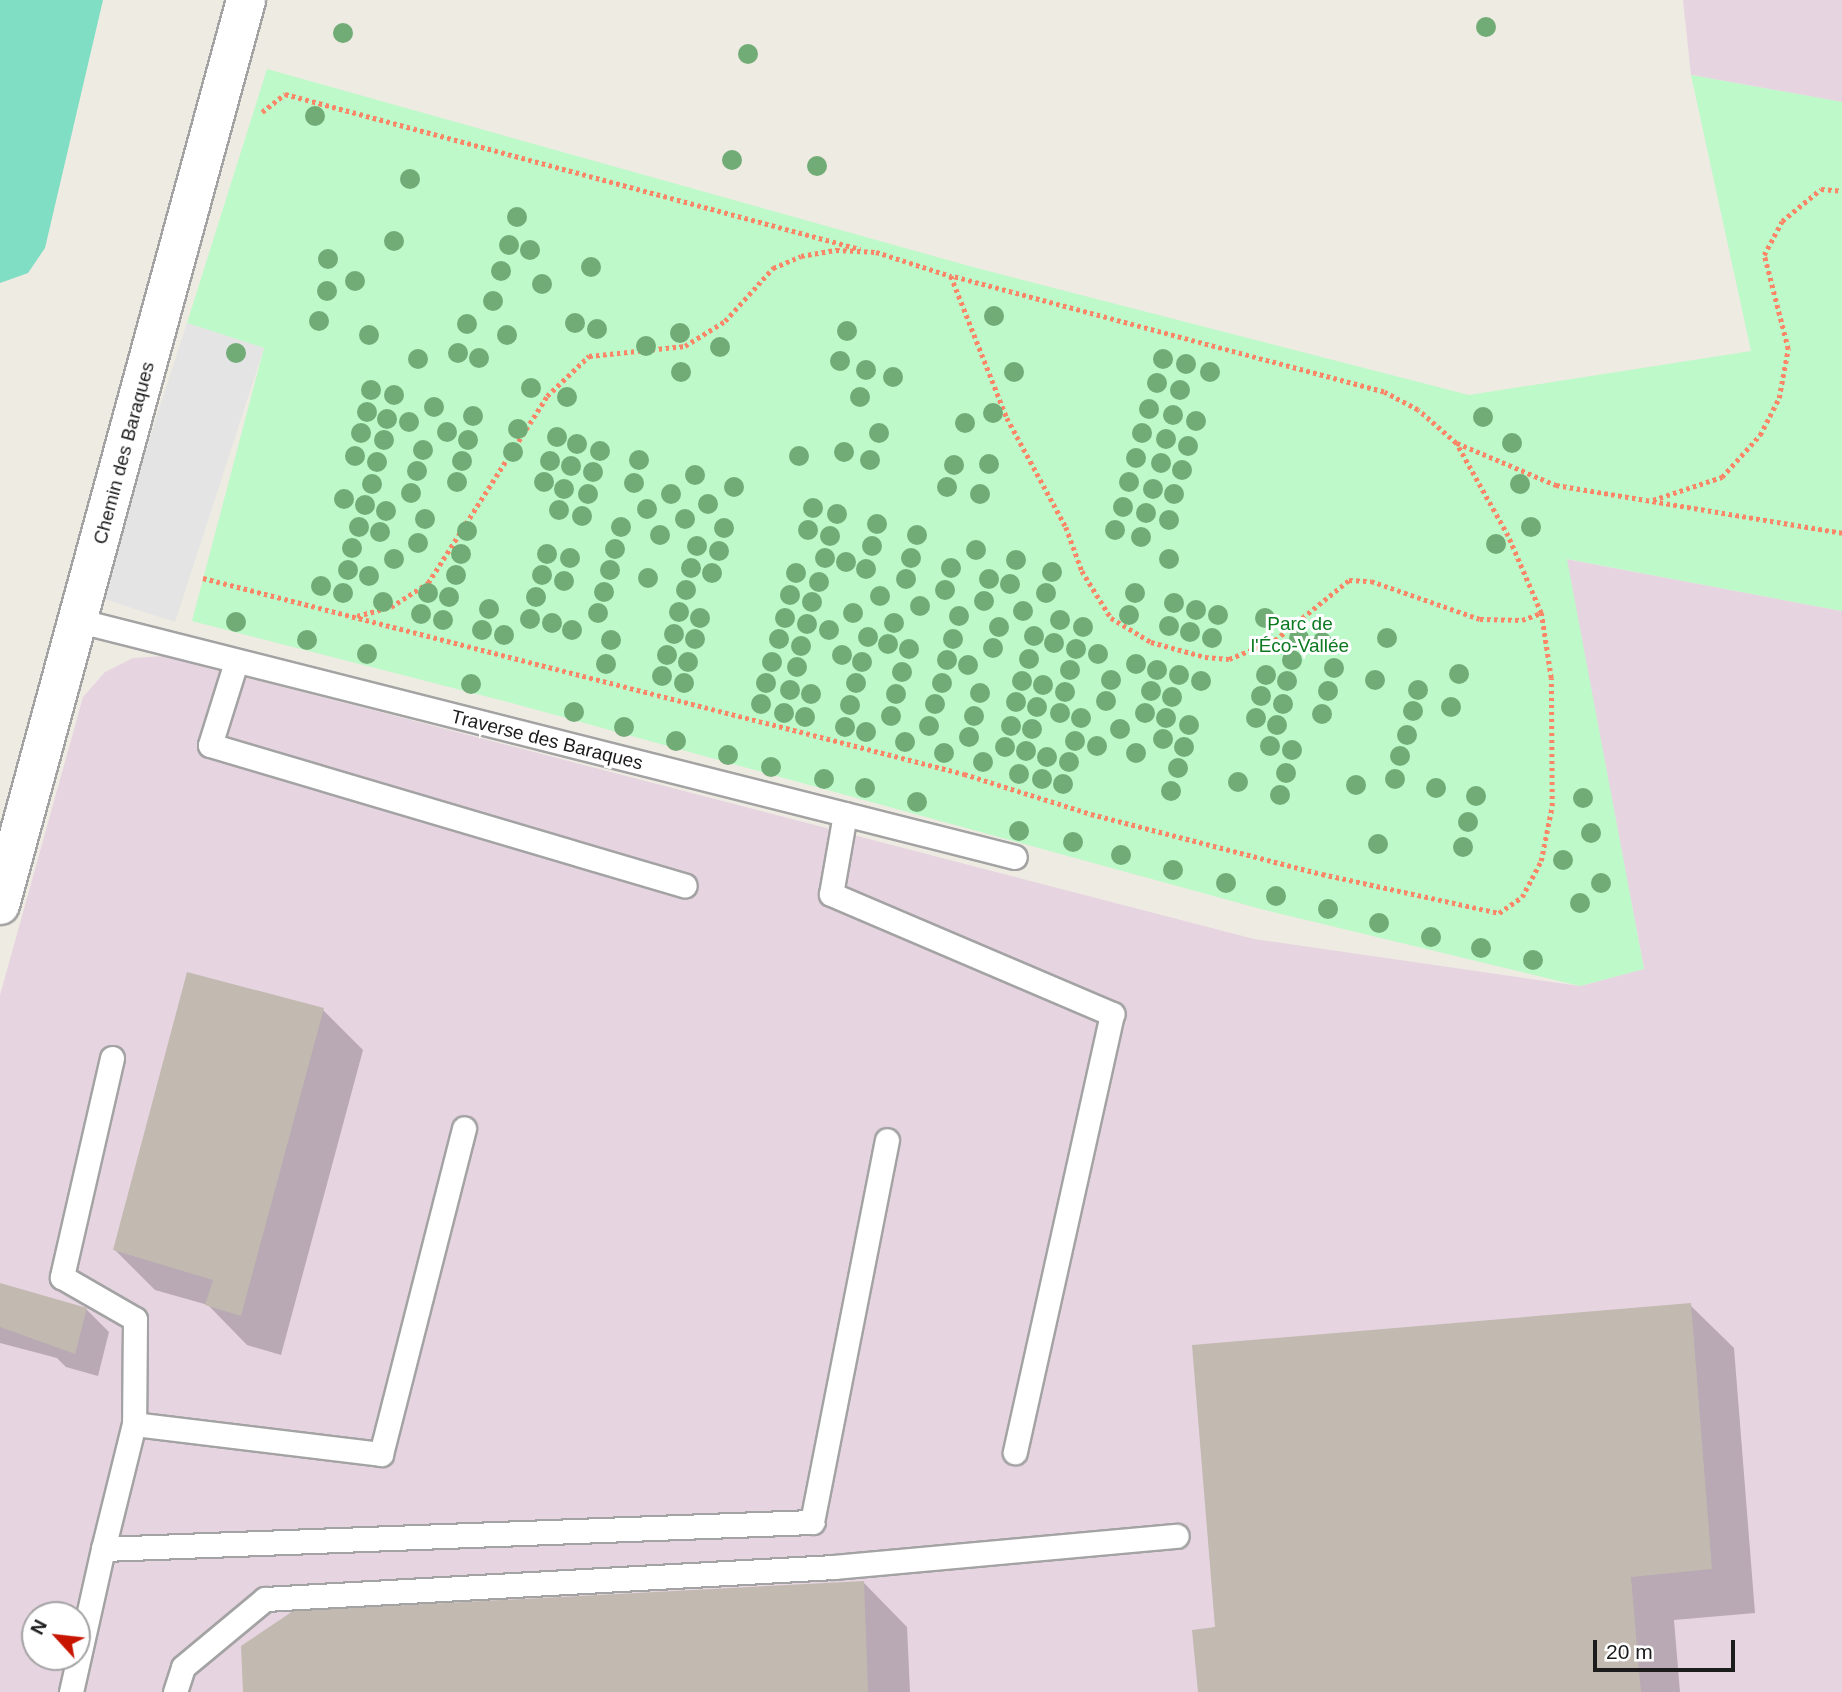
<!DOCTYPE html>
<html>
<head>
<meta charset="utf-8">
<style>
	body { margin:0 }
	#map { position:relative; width:1842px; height:1692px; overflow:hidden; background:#eeebe2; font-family:Arial,sans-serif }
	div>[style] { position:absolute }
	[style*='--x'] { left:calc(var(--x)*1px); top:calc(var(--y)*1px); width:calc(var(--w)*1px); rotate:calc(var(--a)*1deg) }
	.industrial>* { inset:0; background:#e7d4e1 }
	.park>* { inset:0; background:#bdf9c9 }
	.pitch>* { inset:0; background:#7fdec3 }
	.parking>* { inset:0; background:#e4e4e4; transform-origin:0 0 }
	.shadow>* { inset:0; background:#0003 }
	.building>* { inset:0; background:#c2bab1 }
	.path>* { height:4.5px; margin-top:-2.25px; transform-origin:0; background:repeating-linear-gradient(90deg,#fa8667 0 3.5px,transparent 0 7px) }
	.roads { filter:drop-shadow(2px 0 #a3a3a3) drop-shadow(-2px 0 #a3a3a3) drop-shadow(0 2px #a3a3a3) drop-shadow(0 -2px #a3a3a3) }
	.service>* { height:23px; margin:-11.5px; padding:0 11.5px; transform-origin:11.5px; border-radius:11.5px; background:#fff }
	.minor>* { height:38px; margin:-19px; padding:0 19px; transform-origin:19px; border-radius:19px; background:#fff }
	.trees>* { width:20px; height:20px; margin:-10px; border-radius:50%; background:#71ac77 }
	span { translate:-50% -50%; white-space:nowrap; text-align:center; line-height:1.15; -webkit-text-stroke:6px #fff; paint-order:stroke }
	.street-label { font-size:19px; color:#1c1c1c }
	.park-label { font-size:19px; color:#0b7920 }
	.north { position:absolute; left:21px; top:1601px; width:70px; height:70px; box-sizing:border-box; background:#fff; border:2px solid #a4a4a4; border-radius:50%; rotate:297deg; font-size:19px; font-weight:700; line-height:28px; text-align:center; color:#1c1c1c }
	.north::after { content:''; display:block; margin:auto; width:24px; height:32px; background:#c81500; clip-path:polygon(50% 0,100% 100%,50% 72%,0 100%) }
	.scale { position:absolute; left:1593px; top:1640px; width:142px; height:32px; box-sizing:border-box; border:4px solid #1c1c1c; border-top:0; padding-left:9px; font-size:21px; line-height:24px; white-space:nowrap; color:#1c1c1c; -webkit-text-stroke:5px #fff; paint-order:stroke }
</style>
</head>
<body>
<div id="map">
	<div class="industrial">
		<i style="clip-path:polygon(1683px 0,1842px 0,1842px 102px,1691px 75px)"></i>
		<i style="clip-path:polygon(evenodd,1566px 559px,1842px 611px,1842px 1692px,0 1692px,0 995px,83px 697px,105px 672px,133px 658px,164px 656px,1254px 939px,1580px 986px,1644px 969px,1566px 559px,35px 1615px,77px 1615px,77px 1657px,35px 1657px,35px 1615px)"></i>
	</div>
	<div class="park">
		<i style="clip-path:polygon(267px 69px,969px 266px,1469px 395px,1751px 351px,1691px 75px,1842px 102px,1842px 611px,1567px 559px,1644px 969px,1580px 986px,1261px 909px,504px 701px,192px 621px,264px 348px,187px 323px)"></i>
	</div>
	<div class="pitch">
		<i style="clip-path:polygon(0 0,103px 0,45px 248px,28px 273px,0 283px)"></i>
	</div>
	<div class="parking">
		<i style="left:187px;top:323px;width:81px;height:288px;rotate:18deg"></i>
	</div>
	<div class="shadow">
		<i style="clip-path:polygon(323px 1010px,363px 1050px,281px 1355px,247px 1345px,208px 1305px,155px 1290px,114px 1249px)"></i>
		<i style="clip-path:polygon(0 1286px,86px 1309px,109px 1332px,98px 1376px,66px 1367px,57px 1358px,0 1343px)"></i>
		<i style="clip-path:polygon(1690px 1305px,1734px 1348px,1755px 1613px,1674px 1620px,1680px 1692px,1199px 1692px,1217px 1629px)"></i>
		<i style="clip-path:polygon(864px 1583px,907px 1627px,910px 1692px,244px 1692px)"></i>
	</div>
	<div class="building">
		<i style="clip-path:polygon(187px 972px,324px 1008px,241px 1316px,205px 1305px,213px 1280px,113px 1250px)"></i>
		<i style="clip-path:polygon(0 1283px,87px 1308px,75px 1354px,0 1327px)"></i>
		<i style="clip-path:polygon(1691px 1303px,1712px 1569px,1631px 1577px,1641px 1692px,1198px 1692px,1192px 1630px,1215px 1627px,1192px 1345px)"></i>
		<i style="clip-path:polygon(864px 1581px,868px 1692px,243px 1692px,241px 1646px,293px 1611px)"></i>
	</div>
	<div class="path">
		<i style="--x:262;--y:112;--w:29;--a:-38"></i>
		<i style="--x:285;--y:94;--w:596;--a:15.09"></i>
		<i style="--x:1457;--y:443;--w:108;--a:23"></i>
		<i style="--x:1556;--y:485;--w:290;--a:9.5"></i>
		<i style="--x:1653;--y:500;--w:73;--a:-18.4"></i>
		<i style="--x:1722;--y:477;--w:57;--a:-47.9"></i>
		<i style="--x:1760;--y:435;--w:42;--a:-62.8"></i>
		<i style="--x:1779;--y:398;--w:50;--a:-79.6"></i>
		<i style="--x:1788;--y:349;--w:97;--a:-104.3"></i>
		<i style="--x:1764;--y:255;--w:38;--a:-62"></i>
		<i style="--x:1782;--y:221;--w:50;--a:-39.4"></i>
		<i style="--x:1821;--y:189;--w:21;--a:5"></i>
		<i style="--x:203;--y:578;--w:786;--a:14.44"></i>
		<i style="--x:964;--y:774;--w:133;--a:17.5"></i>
		<i style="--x:1091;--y:814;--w:239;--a:14.6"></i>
		<i style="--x:1322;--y:874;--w:181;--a:12.4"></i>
		<i style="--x:1499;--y:913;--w:28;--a:-35"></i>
		<i style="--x:1522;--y:897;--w:41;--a:-62.2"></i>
		<i style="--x:1541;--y:861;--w:56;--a:-78.7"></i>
		<i style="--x:1552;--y:806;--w:128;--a:-90.4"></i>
		<i style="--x:1551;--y:678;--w:66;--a:-98.7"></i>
		<i style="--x:1541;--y:613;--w:84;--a:-113.2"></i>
		<i style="--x:1508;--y:536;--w:107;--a:-119.2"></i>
		<i style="--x:1456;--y:443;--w:50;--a:-139"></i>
		<i style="--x:1418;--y:410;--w:38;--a:-152"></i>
		<i style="--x:1384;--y:392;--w:448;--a:-165"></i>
		<i style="--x:357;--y:616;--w:35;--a:-15"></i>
		<i style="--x:391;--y:607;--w:44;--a:-33"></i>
		<i style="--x:428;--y:583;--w:222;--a:-57.5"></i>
		<i style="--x:547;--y:396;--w:58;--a:-43.6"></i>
		<i style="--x:589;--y:356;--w:97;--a:-5.9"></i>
		<i style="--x:685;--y:346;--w:47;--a:-32"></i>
		<i style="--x:725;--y:321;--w:72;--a:-47.8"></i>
		<i style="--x:773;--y:268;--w:30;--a:-23"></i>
		<i style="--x:801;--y:256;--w:36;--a:-10"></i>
		<i style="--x:836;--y:250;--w:40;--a:2.9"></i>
		<i style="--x:876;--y:252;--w:79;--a:17.7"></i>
		<i style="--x:951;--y:276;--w:153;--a:68.5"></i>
		<i style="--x:1007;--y:418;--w:124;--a:61.6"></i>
		<i style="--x:1066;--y:527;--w:47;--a:70"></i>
		<i style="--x:1082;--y:571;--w:55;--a:58.3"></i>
		<i style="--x:1111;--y:618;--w:47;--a:31"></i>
		<i style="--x:1151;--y:642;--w:56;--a:15.5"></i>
		<i style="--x:1205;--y:657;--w:24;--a:5"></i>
		<i style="--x:1229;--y:659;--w:50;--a:-22.4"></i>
		<i style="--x:1275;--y:640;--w:95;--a:-39"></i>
		<i style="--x:1349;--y:580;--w:22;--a:3"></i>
		<i style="--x:1371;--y:581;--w:115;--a:19.2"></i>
		<i style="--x:1480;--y:619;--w:42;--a:1.4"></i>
		<i style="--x:1522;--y:620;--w:20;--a:-20"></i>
	</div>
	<div class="roads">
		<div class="service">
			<i style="--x:80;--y:621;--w:964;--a:14.17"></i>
			<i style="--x:236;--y:662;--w:87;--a:107.4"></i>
			<i style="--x:210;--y:745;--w:495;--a:16.5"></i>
			<i style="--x:845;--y:814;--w:81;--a:99.9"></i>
			<i style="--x:831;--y:894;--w:306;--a:23.1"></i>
			<i style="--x:1112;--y:1014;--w:449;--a:102.5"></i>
			<i style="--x:112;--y:1058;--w:225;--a:102.9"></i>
			<i style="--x:62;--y:1277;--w:84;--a:29.9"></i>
			<i style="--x:135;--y:1319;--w:105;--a:90.5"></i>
			<i style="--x:103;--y:1549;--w:129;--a:-76.1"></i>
			<i style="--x:134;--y:1424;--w:249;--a:6.9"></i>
			<i style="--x:381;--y:1454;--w:336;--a:-75.7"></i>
			<i style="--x:71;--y:1692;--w:147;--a:-77.4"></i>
			<i style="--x:103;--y:1549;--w:710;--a:-2.18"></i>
			<i style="--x:812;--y:1522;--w:389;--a:-78.9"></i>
			<i style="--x:175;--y:1692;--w:26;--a:-72"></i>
			<i style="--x:183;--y:1667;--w:107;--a:-39.7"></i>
			<i style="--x:265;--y:1599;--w:570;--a:-3.22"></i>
			<i style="--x:834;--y:1567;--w:344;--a:-5.2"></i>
		</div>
		<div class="minor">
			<i style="--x:0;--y:905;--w:938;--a:-74.79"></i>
		</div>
	</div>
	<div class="trees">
		<i style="left:1486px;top:27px"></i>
		<i style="left:343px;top:33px"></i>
		<i style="left:748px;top:54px"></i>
		<i style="left:315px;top:116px"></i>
		<i style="left:732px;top:160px"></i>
		<i style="left:817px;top:166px"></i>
		<i style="left:410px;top:179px"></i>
		<i style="left:517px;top:217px"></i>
		<i style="left:394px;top:241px"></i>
		<i style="left:509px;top:245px"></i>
		<i style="left:530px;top:250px"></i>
		<i style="left:328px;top:259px"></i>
		<i style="left:591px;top:267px"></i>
		<i style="left:501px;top:271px"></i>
		<i style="left:355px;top:281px"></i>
		<i style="left:542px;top:284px"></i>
		<i style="left:327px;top:291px"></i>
		<i style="left:493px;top:301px"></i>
		<i style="left:994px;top:316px"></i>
		<i style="left:319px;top:321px"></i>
		<i style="left:575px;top:323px"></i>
		<i style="left:467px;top:324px"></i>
		<i style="left:597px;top:329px"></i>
		<i style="left:847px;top:331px"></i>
		<i style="left:680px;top:333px"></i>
		<i style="left:369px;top:335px"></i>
		<i style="left:507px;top:335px"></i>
		<i style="left:646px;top:346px"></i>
		<i style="left:720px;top:347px"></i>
		<i style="left:236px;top:353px"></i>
		<i style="left:458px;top:353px"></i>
		<i style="left:479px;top:358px"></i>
		<i style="left:418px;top:359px"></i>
		<i style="left:1163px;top:359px"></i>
		<i style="left:840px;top:361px"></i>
		<i style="left:1186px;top:364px"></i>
		<i style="left:866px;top:370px"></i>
		<i style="left:681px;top:372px"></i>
		<i style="left:1014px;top:372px"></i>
		<i style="left:1210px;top:372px"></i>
		<i style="left:893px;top:377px"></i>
		<i style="left:1157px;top:383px"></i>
		<i style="left:531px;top:388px"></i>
		<i style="left:371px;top:390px"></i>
		<i style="left:1180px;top:390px"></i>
		<i style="left:394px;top:395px"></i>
		<i style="left:567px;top:397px"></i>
		<i style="left:860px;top:397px"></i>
		<i style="left:434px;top:407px"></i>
		<i style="left:1149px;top:409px"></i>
		<i style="left:367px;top:412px"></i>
		<i style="left:993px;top:413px"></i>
		<i style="left:1173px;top:415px"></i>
		<i style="left:473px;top:416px"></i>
		<i style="left:1483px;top:417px"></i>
		<i style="left:387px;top:419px"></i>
		<i style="left:1196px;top:421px"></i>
		<i style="left:409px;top:422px"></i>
		<i style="left:965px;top:423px"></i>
		<i style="left:518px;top:429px"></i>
		<i style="left:447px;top:432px"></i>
		<i style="left:361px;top:433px"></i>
		<i style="left:879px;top:433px"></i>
		<i style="left:1142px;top:433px"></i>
		<i style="left:557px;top:437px"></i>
		<i style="left:1166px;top:439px"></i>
		<i style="left:384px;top:440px"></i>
		<i style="left:468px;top:440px"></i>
		<i style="left:1512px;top:443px"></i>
		<i style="left:577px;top:444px"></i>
		<i style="left:1188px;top:446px"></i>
		<i style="left:423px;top:450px"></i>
		<i style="left:600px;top:451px"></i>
		<i style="left:513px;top:452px"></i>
		<i style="left:844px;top:452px"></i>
		<i style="left:355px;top:456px"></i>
		<i style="left:799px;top:456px"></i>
		<i style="left:1136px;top:458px"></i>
		<i style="left:639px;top:460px"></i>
		<i style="left:870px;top:460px"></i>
		<i style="left:462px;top:461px"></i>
		<i style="left:550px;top:461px"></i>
		<i style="left:377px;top:462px"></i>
		<i style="left:1161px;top:463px"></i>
		<i style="left:989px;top:464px"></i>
		<i style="left:954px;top:465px"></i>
		<i style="left:571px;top:466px"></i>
		<i style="left:1182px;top:470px"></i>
		<i style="left:417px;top:471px"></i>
		<i style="left:593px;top:472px"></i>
		<i style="left:695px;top:475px"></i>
		<i style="left:457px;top:482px"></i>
		<i style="left:544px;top:482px"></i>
		<i style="left:1129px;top:482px"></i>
		<i style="left:634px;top:483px"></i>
		<i style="left:372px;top:484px"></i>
		<i style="left:1520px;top:484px"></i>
		<i style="left:734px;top:487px"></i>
		<i style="left:947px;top:487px"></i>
		<i style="left:564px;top:489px"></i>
		<i style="left:1153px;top:489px"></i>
		<i style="left:411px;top:493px"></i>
		<i style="left:588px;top:494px"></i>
		<i style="left:671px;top:494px"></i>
		<i style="left:980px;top:494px"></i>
		<i style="left:1174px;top:494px"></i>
		<i style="left:344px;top:499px"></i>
		<i style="left:708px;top:504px"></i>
		<i style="left:365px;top:505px"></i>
		<i style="left:1123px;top:507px"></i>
		<i style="left:813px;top:508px"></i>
		<i style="left:647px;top:509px"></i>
		<i style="left:559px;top:510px"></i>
		<i style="left:386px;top:511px"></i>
		<i style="left:1146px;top:513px"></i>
		<i style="left:837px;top:514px"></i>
		<i style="left:582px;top:516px"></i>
		<i style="left:425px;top:519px"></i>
		<i style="left:685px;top:519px"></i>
		<i style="left:1169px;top:520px"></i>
		<i style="left:877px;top:524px"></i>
		<i style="left:359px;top:527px"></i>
		<i style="left:621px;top:527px"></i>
		<i style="left:1531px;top:527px"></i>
		<i style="left:724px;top:528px"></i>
		<i style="left:808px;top:530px"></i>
		<i style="left:1115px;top:530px"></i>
		<i style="left:467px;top:531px"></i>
		<i style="left:380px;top:532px"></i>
		<i style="left:660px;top:535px"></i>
		<i style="left:917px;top:535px"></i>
		<i style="left:830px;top:536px"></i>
		<i style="left:1141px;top:537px"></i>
		<i style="left:418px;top:543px"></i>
		<i style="left:1496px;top:544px"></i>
		<i style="left:697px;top:546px"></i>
		<i style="left:872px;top:546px"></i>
		<i style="left:352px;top:548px"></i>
		<i style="left:615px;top:549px"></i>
		<i style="left:976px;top:550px"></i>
		<i style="left:719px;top:551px"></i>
		<i style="left:461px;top:554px"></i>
		<i style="left:547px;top:554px"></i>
		<i style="left:570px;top:558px"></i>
		<i style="left:825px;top:558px"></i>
		<i style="left:911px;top:558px"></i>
		<i style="left:394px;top:559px"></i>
		<i style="left:1169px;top:559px"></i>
		<i style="left:1016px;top:560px"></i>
		<i style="left:846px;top:562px"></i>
		<i style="left:691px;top:568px"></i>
		<i style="left:951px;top:568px"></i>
		<i style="left:866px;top:569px"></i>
		<i style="left:348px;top:570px"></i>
		<i style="left:610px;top:570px"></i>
		<i style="left:1052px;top:572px"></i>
		<i style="left:712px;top:573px"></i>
		<i style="left:796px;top:573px"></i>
		<i style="left:456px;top:575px"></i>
		<i style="left:542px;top:575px"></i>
		<i style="left:369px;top:576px"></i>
		<i style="left:648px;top:578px"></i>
		<i style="left:906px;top:579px"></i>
		<i style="left:989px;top:579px"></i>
		<i style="left:564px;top:581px"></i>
		<i style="left:819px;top:582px"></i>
		<i style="left:1010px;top:584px"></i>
		<i style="left:321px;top:586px"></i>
		<i style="left:686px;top:590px"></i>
		<i style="left:945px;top:590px"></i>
		<i style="left:604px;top:592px"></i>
		<i style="left:343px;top:593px"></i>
		<i style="left:428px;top:593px"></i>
		<i style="left:1046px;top:593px"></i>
		<i style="left:1135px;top:593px"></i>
		<i style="left:790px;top:595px"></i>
		<i style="left:880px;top:596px"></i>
		<i style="left:449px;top:597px"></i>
		<i style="left:536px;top:597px"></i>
		<i style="left:984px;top:601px"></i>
		<i style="left:383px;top:602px"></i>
		<i style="left:812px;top:602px"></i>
		<i style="left:1174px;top:603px"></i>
		<i style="left:920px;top:606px"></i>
		<i style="left:489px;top:609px"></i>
		<i style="left:1196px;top:610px"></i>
		<i style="left:1023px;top:611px"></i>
		<i style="left:679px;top:612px"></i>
		<i style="left:598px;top:613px"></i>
		<i style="left:853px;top:613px"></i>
		<i style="left:421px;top:614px"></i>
		<i style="left:1129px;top:615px"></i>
		<i style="left:1218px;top:615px"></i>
		<i style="left:959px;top:616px"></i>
		<i style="left:700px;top:618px"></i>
		<i style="left:785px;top:618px"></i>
		<i style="left:1265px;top:618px"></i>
		<i style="left:530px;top:619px"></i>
		<i style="left:443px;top:620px"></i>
		<i style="left:1060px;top:620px"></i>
		<i style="left:236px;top:622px"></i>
		<i style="left:552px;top:623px"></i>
		<i style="left:894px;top:623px"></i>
		<i style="left:807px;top:624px"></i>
		<i style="left:1169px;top:626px"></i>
		<i style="left:999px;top:627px"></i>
		<i style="left:1083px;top:627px"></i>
		<i style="left:482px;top:630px"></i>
		<i style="left:572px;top:630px"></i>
		<i style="left:829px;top:630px"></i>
		<i style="left:1190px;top:632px"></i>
		<i style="left:674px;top:634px"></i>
		<i style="left:504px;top:635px"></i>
		<i style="left:1034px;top:636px"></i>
		<i style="left:868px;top:637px"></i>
		<i style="left:1212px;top:638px"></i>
		<i style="left:1299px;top:638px"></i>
		<i style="left:1387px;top:638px"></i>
		<i style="left:695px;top:639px"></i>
		<i style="left:779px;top:639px"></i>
		<i style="left:953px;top:639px"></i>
		<i style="left:307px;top:640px"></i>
		<i style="left:611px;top:640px"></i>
		<i style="left:1322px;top:642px"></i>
		<i style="left:1054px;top:643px"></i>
		<i style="left:888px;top:644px"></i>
		<i style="left:801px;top:646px"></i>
		<i style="left:993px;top:648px"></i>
		<i style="left:909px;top:649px"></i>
		<i style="left:1076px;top:649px"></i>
		<i style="left:367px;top:654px"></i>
		<i style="left:1098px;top:654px"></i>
		<i style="left:667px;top:655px"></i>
		<i style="left:842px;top:655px"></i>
		<i style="left:1029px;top:659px"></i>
		<i style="left:947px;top:660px"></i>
		<i style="left:1292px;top:660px"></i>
		<i style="left:688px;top:662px"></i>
		<i style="left:772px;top:662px"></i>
		<i style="left:862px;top:662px"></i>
		<i style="left:606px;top:664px"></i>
		<i style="left:1136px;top:664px"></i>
		<i style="left:968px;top:665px"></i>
		<i style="left:797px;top:667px"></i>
		<i style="left:1334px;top:668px"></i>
		<i style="left:1070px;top:670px"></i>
		<i style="left:1157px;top:670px"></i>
		<i style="left:902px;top:672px"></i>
		<i style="left:1459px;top:674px"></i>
		<i style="left:1179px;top:675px"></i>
		<i style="left:1266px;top:675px"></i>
		<i style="left:662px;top:676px"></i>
		<i style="left:1111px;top:680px"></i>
		<i style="left:1375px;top:680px"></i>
		<i style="left:1022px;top:681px"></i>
		<i style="left:1201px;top:681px"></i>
		<i style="left:1287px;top:681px"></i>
		<i style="left:684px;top:683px"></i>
		<i style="left:766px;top:683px"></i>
		<i style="left:856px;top:683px"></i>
		<i style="left:942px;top:683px"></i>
		<i style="left:471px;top:684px"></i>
		<i style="left:1043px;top:685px"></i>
		<i style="left:790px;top:690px"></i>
		<i style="left:1418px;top:690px"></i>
		<i style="left:1151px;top:691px"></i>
		<i style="left:1328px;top:691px"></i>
		<i style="left:1065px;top:692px"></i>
		<i style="left:980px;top:693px"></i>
		<i style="left:811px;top:694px"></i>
		<i style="left:896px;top:694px"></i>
		<i style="left:1261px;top:696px"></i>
		<i style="left:1172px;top:697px"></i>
		<i style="left:1106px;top:701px"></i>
		<i style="left:1016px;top:702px"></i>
		<i style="left:761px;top:704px"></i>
		<i style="left:935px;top:704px"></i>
		<i style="left:1283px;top:704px"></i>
		<i style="left:850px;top:705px"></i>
		<i style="left:1037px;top:707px"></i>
		<i style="left:1451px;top:707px"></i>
		<i style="left:1413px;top:711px"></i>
		<i style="left:574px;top:712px"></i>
		<i style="left:784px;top:713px"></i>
		<i style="left:1060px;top:713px"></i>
		<i style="left:1145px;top:713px"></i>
		<i style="left:1322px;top:714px"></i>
		<i style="left:891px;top:716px"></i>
		<i style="left:974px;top:716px"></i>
		<i style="left:805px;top:717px"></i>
		<i style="left:1081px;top:718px"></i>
		<i style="left:1166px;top:718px"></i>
		<i style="left:1256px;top:718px"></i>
		<i style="left:1189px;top:725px"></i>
		<i style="left:1277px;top:725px"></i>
		<i style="left:929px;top:726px"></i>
		<i style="left:1011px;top:726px"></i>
		<i style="left:624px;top:727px"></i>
		<i style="left:845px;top:727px"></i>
		<i style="left:1032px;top:729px"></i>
		<i style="left:1120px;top:729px"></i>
		<i style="left:866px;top:732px"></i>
		<i style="left:1407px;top:735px"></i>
		<i style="left:969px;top:737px"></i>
		<i style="left:1163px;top:739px"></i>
		<i style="left:676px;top:741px"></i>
		<i style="left:1075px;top:741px"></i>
		<i style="left:905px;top:742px"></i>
		<i style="left:1097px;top:746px"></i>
		<i style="left:1270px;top:746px"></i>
		<i style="left:1005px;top:747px"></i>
		<i style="left:1184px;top:747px"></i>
		<i style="left:1292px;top:750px"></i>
		<i style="left:1026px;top:751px"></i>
		<i style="left:944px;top:753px"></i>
		<i style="left:1136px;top:753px"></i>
		<i style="left:728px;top:755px"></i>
		<i style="left:1400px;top:756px"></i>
		<i style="left:1047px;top:757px"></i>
		<i style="left:983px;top:762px"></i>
		<i style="left:1069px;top:762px"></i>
		<i style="left:771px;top:767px"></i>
		<i style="left:1178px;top:768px"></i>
		<i style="left:1286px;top:773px"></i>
		<i style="left:1019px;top:774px"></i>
		<i style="left:824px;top:779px"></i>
		<i style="left:1042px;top:779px"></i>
		<i style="left:1395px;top:779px"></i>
		<i style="left:1238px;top:782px"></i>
		<i style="left:1063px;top:784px"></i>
		<i style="left:1356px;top:785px"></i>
		<i style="left:865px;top:788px"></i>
		<i style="left:1436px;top:788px"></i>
		<i style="left:1171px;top:791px"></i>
		<i style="left:1280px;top:795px"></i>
		<i style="left:1476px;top:796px"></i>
		<i style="left:1583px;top:798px"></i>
		<i style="left:917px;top:802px"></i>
		<i style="left:1468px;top:822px"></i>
		<i style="left:1019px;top:831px"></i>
		<i style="left:1591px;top:833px"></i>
		<i style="left:1073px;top:842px"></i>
		<i style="left:1378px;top:844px"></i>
		<i style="left:1463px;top:847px"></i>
		<i style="left:1121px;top:855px"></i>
		<i style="left:1563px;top:860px"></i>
		<i style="left:1173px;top:870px"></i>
		<i style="left:1226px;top:883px"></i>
		<i style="left:1601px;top:883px"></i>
		<i style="left:1276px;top:896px"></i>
		<i style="left:1580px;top:903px"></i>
		<i style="left:1328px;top:909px"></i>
		<i style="left:1379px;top:923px"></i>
		<i style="left:1431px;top:937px"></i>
		<i style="left:1481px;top:948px"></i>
		<i style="left:1533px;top:960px"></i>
	</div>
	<div class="street-label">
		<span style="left:124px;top:453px;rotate:-75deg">Chemin des Baraques</span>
		<span style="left:547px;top:740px;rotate:14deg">Traverse des Baraques</span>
	</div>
	<div class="park-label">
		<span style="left:1300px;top:635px">Parc de<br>l'Éco-Vallée</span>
	</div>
	<div class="north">N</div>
	<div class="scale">20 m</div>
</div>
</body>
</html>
